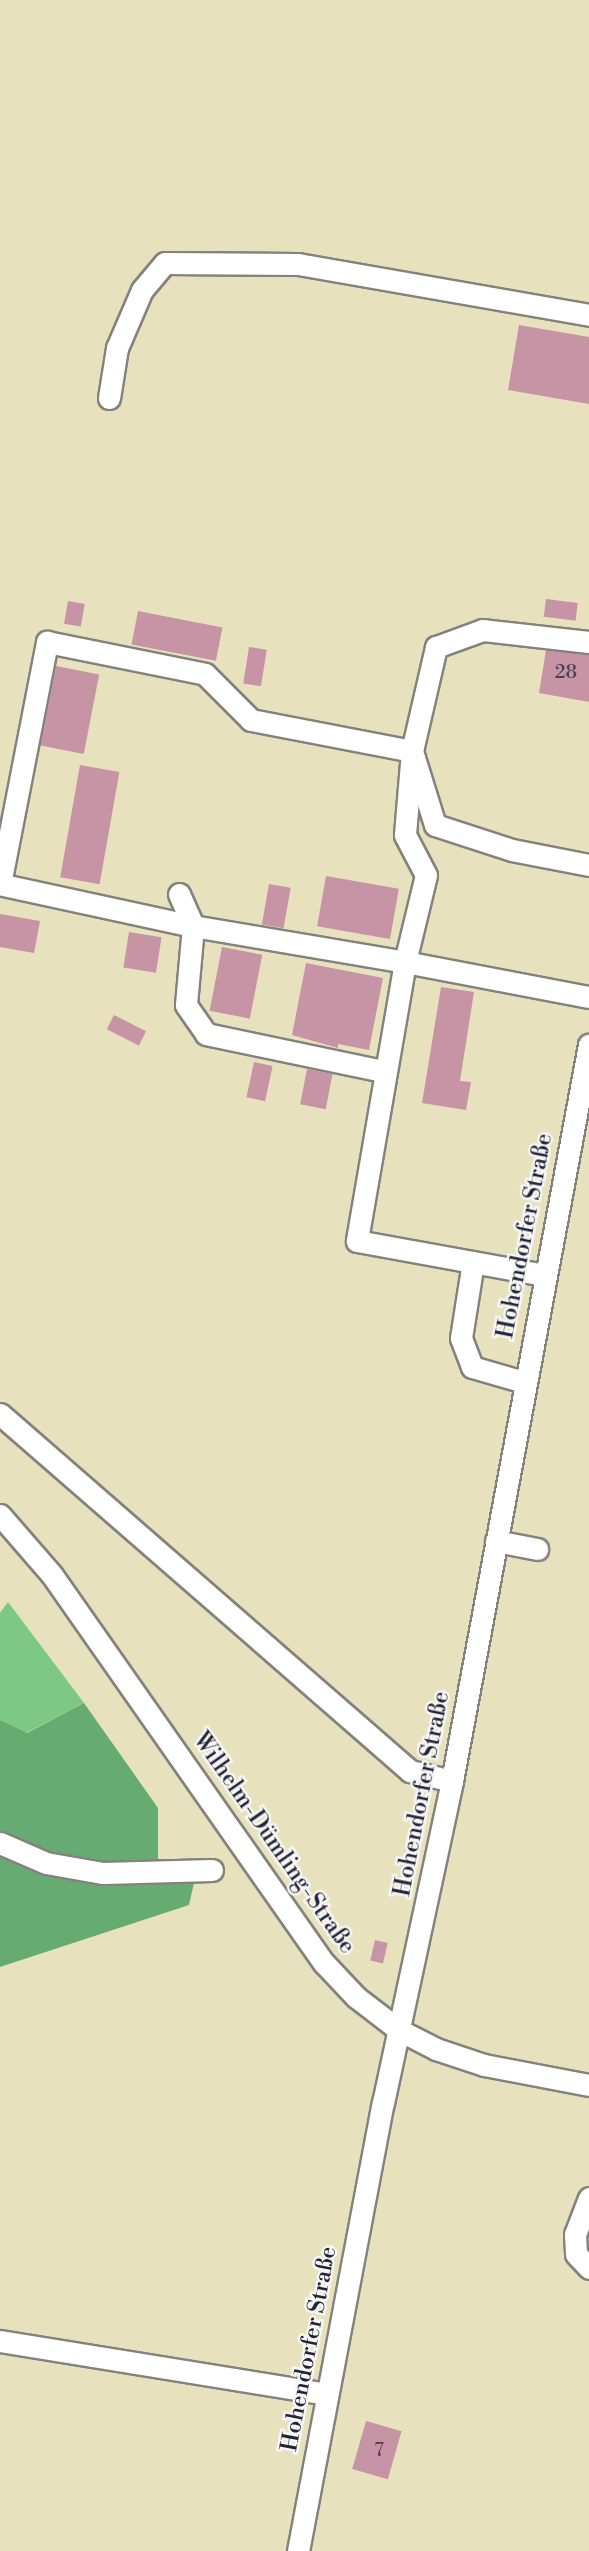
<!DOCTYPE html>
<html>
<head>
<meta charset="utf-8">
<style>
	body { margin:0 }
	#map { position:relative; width:589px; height:2551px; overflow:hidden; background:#e7e1be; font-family:"Libre Bodoni",serif }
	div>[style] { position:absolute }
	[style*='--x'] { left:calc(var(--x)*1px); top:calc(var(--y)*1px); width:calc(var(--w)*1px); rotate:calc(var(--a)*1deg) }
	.green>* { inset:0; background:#7ec885 }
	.forest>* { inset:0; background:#66ac72 }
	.building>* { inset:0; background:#c794a5; transform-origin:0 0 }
	.roads { filter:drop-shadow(2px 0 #84827c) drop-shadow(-2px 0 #84827c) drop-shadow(0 2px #84827c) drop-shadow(0 -2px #84827c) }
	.minor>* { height:21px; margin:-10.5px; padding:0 10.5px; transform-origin:10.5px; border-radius:10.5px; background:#fff }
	span { translate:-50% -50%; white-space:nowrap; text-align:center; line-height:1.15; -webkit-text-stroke:5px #f6f6f2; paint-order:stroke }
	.number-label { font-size:19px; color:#4b3e56 }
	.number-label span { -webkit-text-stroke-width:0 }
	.street-label { font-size:23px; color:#22223b }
</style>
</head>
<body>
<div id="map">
	<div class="green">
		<i style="clip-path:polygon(8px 1602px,84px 1703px,26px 1733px,0 1721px,0 1613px)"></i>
	</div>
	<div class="forest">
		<i style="clip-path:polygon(84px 1703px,158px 1808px,158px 1869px,101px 1870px,0 1839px,0 1720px,27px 1733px)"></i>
		<i style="clip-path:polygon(0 1851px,40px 1870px,194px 1883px,189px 1905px,0 1967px)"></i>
	</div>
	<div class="building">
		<i style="clip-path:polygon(519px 325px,589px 337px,589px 404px,508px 390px)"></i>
		<i style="left:546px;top:599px;width:32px;height:18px;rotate:7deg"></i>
		<i style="left:68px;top:601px;width:17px;height:23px;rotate:10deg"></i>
		<i style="left:138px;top:611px;width:86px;height:34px;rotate:11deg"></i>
		<i style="left:249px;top:647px;width:18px;height:37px;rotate:9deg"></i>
		<i style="clip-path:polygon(546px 650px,589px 655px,589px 702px,539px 693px)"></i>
		<i style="left:56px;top:666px;width:44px;height:81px;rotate:11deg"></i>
		<i style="left:80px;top:765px;width:40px;height:114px;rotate:10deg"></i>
		<i style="left:326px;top:876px;width:74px;height:51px;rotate:10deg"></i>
		<i style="left:269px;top:884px;width:22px;height:41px;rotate:10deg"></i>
		<i style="clip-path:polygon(0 914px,40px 921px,34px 953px,0 947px)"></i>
		<i style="left:129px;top:932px;width:33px;height:36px;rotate:9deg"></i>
		<i style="left:222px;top:947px;width:41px;height:65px;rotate:11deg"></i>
		<i style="clip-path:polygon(306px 963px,383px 978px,369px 1050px,338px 1044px,338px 1048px,292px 1035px)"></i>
		<i style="clip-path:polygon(441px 987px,474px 992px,460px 1081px,471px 1082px,466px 1110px,422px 1103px)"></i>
		<i style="left:114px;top:1015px;width:36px;height:16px;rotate:27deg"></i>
		<i style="left:254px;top:1062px;width:19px;height:36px;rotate:12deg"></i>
		<i style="left:307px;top:1069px;width:26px;height:36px;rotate:11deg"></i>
		<i style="left:375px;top:1940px;width:13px;height:21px;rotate:13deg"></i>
		<i style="left:366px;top:2421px;width:37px;height:50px;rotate:16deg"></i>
	</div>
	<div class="roads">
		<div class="minor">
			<i style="--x:109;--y:398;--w:51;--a:-80.9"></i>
			<i style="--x:117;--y:348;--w:63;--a:-66.7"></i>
			<i style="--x:142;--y:290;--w:35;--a:-50"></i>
			<i style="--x:165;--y:263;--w:133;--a:0.4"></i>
			<i style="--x:298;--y:264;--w:295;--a:9.9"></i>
			<i style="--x:589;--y:865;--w:78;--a:-169"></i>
			<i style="--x:512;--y:850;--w:81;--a:-162"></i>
			<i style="--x:435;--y:825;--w:77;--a:-107.3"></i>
			<i style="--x:412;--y:751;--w:84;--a:94.8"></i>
			<i style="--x:405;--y:835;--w:45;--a:62.3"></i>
			<i style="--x:426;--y:875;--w:89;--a:103.6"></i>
			<i style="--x:405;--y:962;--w:187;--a:10.8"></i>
			<i style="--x:0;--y:884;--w:247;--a:-79"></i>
			<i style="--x:47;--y:642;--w:161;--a:11.4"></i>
			<i style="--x:205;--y:674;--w:65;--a:45"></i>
			<i style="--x:251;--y:720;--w:164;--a:10.9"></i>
			<i style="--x:412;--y:751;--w:107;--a:-77"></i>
			<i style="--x:436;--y:647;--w:50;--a:-19.9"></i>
			<i style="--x:483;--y:630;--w:107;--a:6.5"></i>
			<i style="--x:3;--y:885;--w:194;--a:12.2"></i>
			<i style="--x:193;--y:926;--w:215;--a:9.6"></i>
			<i style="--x:405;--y:962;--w:283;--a:99.8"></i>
			<i style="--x:357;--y:1241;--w:191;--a:10.3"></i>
			<i style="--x:179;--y:894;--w:35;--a:66"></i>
			<i style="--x:193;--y:926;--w:79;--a:95.1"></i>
			<i style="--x:186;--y:1005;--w:35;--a:55"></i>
			<i style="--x:206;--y:1034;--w:181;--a:11.8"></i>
			<i style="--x:473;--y:1262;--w:77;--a:99"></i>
			<i style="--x:461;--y:1338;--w:31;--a:69"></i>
			<i style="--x:472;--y:1367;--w:54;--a:16.1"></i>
			<i style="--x:0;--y:1414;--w:544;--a:41.05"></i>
			<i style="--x:410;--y:1771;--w:43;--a:13.4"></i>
			<i style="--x:0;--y:1515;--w:79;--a:49.1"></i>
			<i style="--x:52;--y:1575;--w:474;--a:55"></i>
			<i style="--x:324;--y:1963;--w:47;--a:46.7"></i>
			<i style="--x:356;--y:1997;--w:54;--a:37.5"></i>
			<i style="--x:399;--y:2030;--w:42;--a:27.2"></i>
			<i style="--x:436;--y:2049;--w:51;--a:18.4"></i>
			<i style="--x:484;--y:2065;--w:107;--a:10.8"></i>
			<i style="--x:496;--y:1541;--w:42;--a:11"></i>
			<i style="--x:0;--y:1843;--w:50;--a:23.5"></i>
			<i style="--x:46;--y:1863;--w:58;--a:10"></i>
			<i style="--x:103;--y:1873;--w:109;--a:-1.6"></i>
			<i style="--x:589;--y:2198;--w:39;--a:111"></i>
			<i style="--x:575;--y:2234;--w:20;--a:87"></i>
			<i style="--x:576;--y:2254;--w:19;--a:47"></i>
			<i style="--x:0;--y:2341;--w:331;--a:9.2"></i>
			<i style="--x:298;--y:2551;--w:456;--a:-79.3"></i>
			<i style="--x:383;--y:2103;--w:329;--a:-77.9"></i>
			<i style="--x:452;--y:1781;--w:749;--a:-79.46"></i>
		</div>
	</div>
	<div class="number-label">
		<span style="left:566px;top:673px">28</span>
		<span style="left:379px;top:2451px">7</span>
	</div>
	<div class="street-label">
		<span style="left:525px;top:1236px;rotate:-79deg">Hohendorfer Straße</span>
		<span style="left:422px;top:1794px;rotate:-79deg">Hohendorfer Straße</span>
		<span style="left:274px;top:1843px;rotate:55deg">Wilhelm-Dümling-Straße</span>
		<span style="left:309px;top:2349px;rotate:-79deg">Hohendorfer Straße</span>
	</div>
</div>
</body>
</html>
